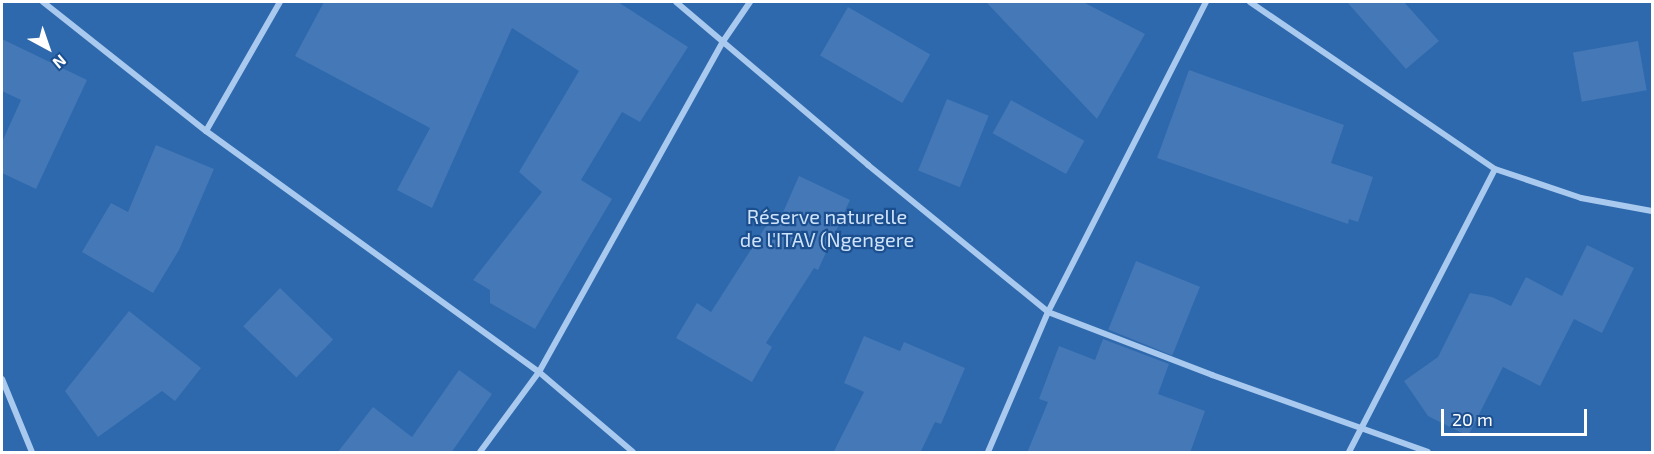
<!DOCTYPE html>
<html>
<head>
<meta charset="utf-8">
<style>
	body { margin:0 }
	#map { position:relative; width:1654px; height:454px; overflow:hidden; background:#1b4f8f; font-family:"Exo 2",sans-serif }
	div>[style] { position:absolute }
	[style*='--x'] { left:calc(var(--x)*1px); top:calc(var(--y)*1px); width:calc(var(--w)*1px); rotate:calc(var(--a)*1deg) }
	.green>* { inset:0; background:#2e69ad; transform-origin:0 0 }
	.building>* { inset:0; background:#4478b7; transform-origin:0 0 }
	.street>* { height:6px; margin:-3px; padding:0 3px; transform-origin:3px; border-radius:3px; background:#a9c9ee }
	span { translate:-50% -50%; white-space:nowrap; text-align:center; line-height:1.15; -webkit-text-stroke:4.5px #1b4f8f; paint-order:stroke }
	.park-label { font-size:20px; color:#cfe3fa }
	.frame { position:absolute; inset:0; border:3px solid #fff; pointer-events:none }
	.north { position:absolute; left:18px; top:18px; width:60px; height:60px; -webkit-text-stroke:4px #1b4f8f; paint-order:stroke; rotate:140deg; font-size:16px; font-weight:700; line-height:24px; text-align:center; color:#fff }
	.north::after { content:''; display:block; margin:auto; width:21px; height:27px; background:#fff; clip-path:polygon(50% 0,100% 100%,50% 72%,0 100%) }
	.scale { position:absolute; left:1441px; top:409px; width:146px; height:27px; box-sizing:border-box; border:3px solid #fff; border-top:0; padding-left:8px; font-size:18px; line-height:21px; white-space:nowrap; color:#fff; -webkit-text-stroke:4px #1b4f8f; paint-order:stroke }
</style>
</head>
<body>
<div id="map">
	<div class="green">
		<i style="left:2px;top:2px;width:1650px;height:450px"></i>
	</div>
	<div class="building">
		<i style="clip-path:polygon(324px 2px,618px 2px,688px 47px,640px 122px,622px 112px,581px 180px,612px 199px,535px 329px,490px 303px,490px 290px,473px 280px,542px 192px,519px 172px,579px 71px,512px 28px,432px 208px,397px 190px,430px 128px,295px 56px)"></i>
		<i style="clip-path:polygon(986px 2px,1083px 2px,1145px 34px,1097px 119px)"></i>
		<i style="clip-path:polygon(1347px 2px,1404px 2px,1439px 41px,1406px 69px)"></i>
		<i style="left:848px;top:7px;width:95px;height:56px;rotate:30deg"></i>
		<i style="clip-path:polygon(2px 39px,87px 80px,36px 189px,2px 173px,2px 142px,21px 100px,2px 91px)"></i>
		<i style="left:1638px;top:41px;width:50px;height:66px;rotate:80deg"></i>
		<i style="clip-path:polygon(1189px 70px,1344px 125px,1331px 163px,1373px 177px,1358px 222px,1349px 219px,1348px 224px,1157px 158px)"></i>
		<i style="left:947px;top:99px;width:45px;height:77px;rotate:22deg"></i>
		<i style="left:1011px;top:100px;width:84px;height:38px;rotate:29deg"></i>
		<i style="clip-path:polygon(156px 145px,214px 169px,179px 250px,153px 293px,82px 252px,111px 203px,128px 212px)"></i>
		<i style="clip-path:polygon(799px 176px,850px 200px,818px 270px,814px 268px,766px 343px,772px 347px,752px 382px,676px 338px,697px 303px,711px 312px,775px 212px,781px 217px)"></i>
		<i style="clip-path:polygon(1587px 245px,1634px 268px,1602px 333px,1574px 319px,1540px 386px,1503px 367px,1468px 436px,1428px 416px,1404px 381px,1438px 357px,1470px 293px,1492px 297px,1511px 306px,1526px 277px,1562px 296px)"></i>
		<i style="left:1136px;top:261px;width:69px;height:74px;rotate:22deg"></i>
		<i style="left:280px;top:288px;width:74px;height:53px;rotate:44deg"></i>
		<i style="clip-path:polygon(129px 311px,201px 368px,175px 401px,162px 391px,98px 437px,65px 391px)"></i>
		<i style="clip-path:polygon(864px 336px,900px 351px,904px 342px,965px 368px,941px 424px,935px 422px,920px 453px,833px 453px,864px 392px,844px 383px)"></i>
		<i style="clip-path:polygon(1103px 339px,1169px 364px,1158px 394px,1205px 411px,1190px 453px,1027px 453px,1048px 402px,1039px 399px,1059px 346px,1095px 360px)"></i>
		<i style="clip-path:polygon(459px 370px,492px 394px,451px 453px,337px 453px,373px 407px,412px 437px)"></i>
	</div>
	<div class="street">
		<i style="--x:43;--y:2;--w:208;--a:38.4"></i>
		<i style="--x:206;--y:131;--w:411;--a:35.9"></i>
		<i style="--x:539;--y:372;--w:123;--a:40.4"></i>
		<i style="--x:676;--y:2;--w:252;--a:40.3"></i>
		<i style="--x:868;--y:165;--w:232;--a:39.2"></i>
		<i style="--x:1048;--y:312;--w:176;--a:21"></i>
		<i style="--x:1212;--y:375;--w:229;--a:19.6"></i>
		<i style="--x:1250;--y:2;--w:297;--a:34.3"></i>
		<i style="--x:1495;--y:169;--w:91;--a:18.6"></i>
		<i style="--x:1581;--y:198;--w:72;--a:10.4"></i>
		<i style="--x:206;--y:131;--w:149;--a:-60.2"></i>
		<i style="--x:2;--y:379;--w:79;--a:67.7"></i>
		<i style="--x:480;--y:452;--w:99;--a:-53.6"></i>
		<i style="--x:539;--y:372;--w:380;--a:-60.9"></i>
		<i style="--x:724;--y:40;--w:46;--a:-55.6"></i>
		<i style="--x:988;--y:452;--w:152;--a:-66.8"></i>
		<i style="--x:1048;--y:312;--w:348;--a:-63"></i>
		<i style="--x:1349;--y:452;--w:318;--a:-62.7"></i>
	</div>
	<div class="park-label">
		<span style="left:827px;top:228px">Réserve naturelle<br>de l'ITAV (Ngengere</span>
	</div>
	<div class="frame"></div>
	<div class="north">N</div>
	<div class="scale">20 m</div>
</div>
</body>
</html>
